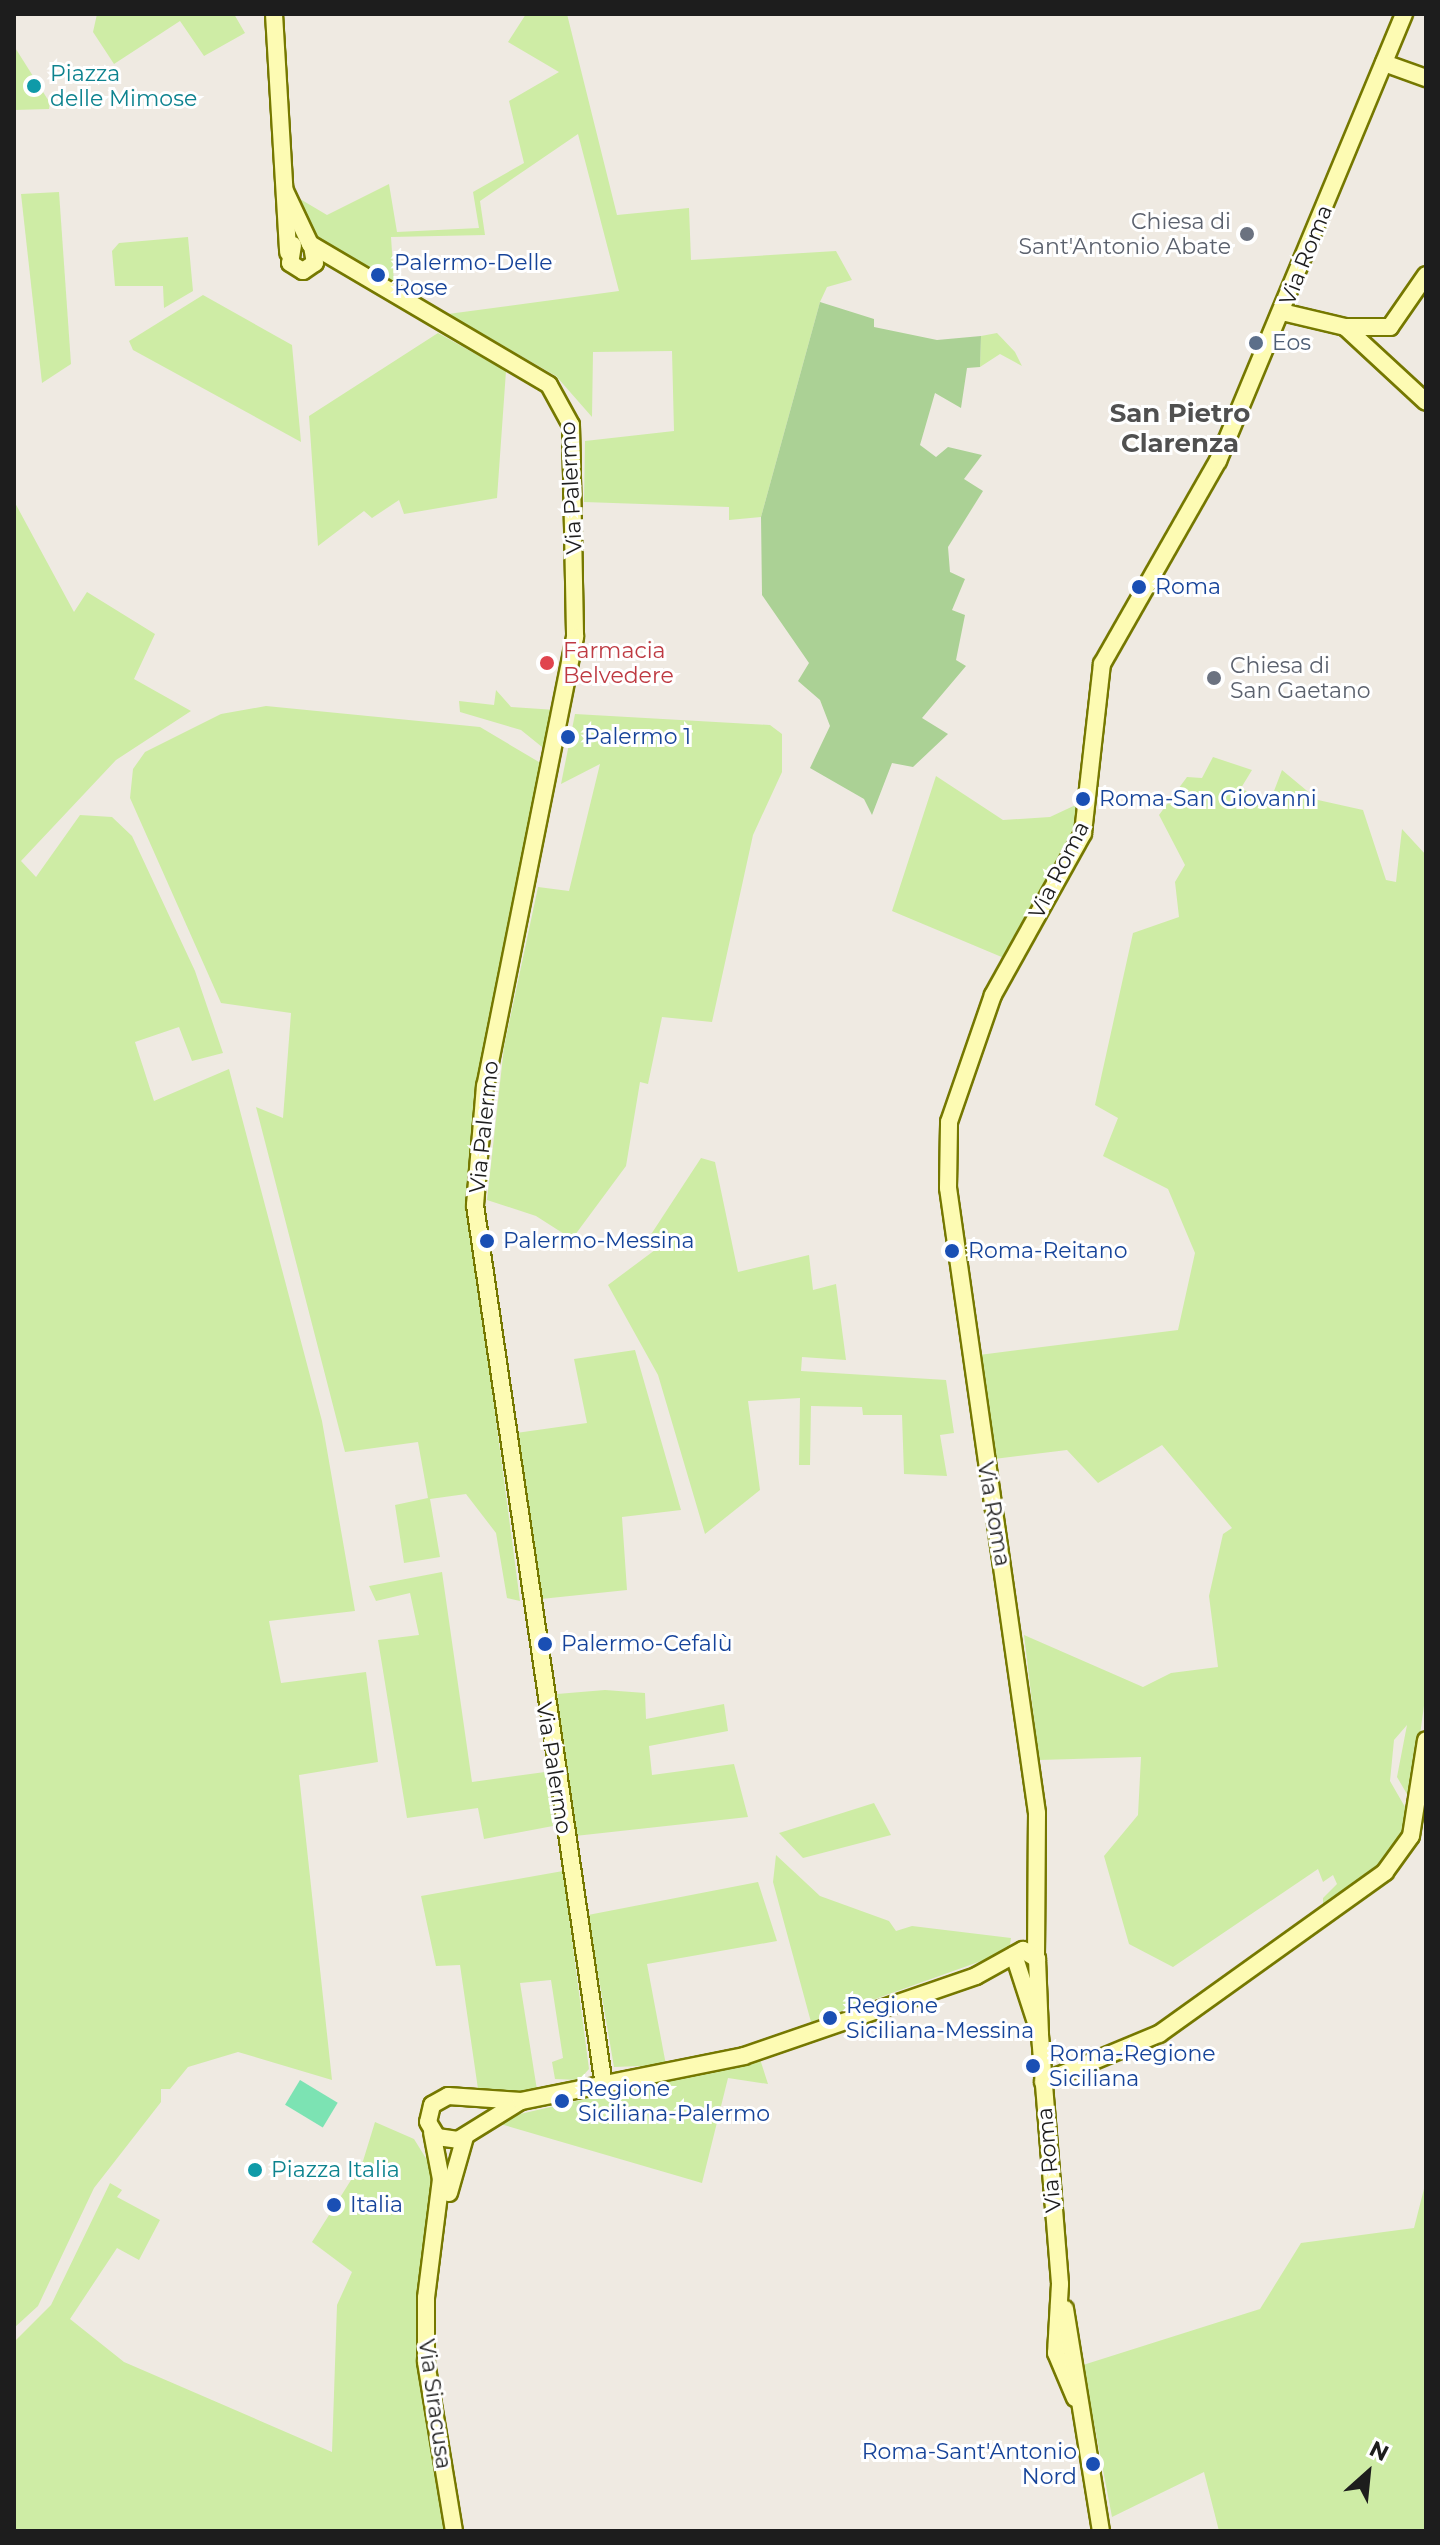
<!DOCTYPE html>
<html>
<head>
<meta charset="utf-8">
<style>
	body { margin:0 }
	#map { position:relative; width:1440px; height:2545px; overflow:hidden; background:#efeae2; font-family:Montserrat,sans-serif }
	div>[style] { position:absolute }
	[style*='--x'] { left:calc(var(--x)*1px); top:calc(var(--y)*1px); width:calc(var(--w)*1px); rotate:calc(var(--a)*1deg) }
	.grass>* { inset:0; background:#ceeca5 }
	.forest>* { inset:0; background:#abd195 }
	.pitch>* { inset:0; background:#7ce3b3; transform-origin:0 0 }
	.roads { filter:drop-shadow(2px 0 #757800) drop-shadow(-2px 0 #757800) drop-shadow(0 2px #757800) drop-shadow(0 -2px #757800) }
	.secondary>* { height:16px; margin:-8px; padding:0 8px; transform-origin:8px; border-radius:8px; background:#fdfbb3 }
	.dots>* { width:22px; height:22px; translate:-50% -50%; box-sizing:border-box; border:4px solid #fff; border-radius:50% }
	span { translate:-50% -50%; white-space:nowrap; text-align:center; line-height:1.15; -webkit-text-stroke:6px #fff; paint-order:stroke }
	.culture-label { font-size:22px; color:#0d838f }
	.left { translate:0 -50%; text-align:left }
	.worship-label { font-size:22px; color:#5b616d }
	.right { translate:-100% -50%; text-align:right }
	.street-label { font-size:22px; color:#1d1d1d }
	.transit-label { font-size:22px; color:#164399 }
	.service-label { font-size:22px; color:#4e5e75 }
	.health-label { font-size:22px; color:#be3a42 }
	.quarter-label { font-size:26px; color:#505050; font-weight:700 }
	.frame { position:absolute; inset:0; border:16px solid #1d1d1d; pointer-events:none }
	.north { position:absolute; left:1328px; top:2433px; width:80px; height:80px; -webkit-text-stroke:6px #fff; paint-order:stroke; rotate:27deg; font-size:22px; font-weight:700; line-height:32px; text-align:center; color:#1d1d1d }
	.north::after { content:''; display:block; margin:auto; width:28px; height:36px; background:#1d1d1d; clip-path:polygon(50% 0,100% 100%,50% 72%,0 100%) }
</style>
</head>
<body>
<div id="map">
	<div class="grass">
		<i style="clip-path:polygon(97px 14px,234px 14px,245px 33px,204px 56px,180px 21px,114px 64px,93px 32px)"></i>
		<i style="clip-path:polygon(526px 14px,567px 14px,617px 215px,689px 208px,691px 260px,836px 251px,852px 280px,827px 287px,820px 302px,761px 517px,729px 520px,729px 507px,584px 502px,585px 441px,674px 431px,672px 351px,593px 352px,592px 417px,556px 376px,448px 314px,619px 291px,578px 134px,480px 201px,485px 235px,391px 237px,394px 282px,318px 238px,302px 216px,295px 196px,327px 215px,389px 184px,397px 232px,479px 228px,473px 192px,524px 163px,509px 101px,559px 72px,508px 42px)"></i>
		<i style="clip-path:polygon(14px 46px,50px 103px,49px 109px,14px 110px)"></i>
		<i style="clip-path:polygon(59px 192px,71px 364px,42px 383px,21px 194px)"></i>
		<i style="clip-path:polygon(188px 237px,193px 291px,164px 308px,163px 286px,115px 286px,112px 251px,119px 243px)"></i>
		<i style="clip-path:polygon(203px 295px,292px 345px,301px 442px,133px 350px,129px 341px)"></i>
		<i style="clip-path:polygon(438px 333px,506px 371px,497px 498px,404px 514px,399px 500px,372px 518px,364px 511px,318px 546px,309px 416px)"></i>
		<i style="clip-path:polygon(997px 333px,1015px 352px,1022px 366px,1000px 354px,980px 367px,981px 336px)"></i>
		<i style="clip-path:polygon(14px 501px,74px 612px,87px 592px,155px 634px,134px 679px,191px 711px,116px 760px,21px 861px,36px 877px,80px 815px,112px 817px,132px 836px,195px 971px,223px 1053px,192px 1061px,179px 1027px,135px 1042px,154px 1101px,229px 1069px,322px 1421px,355px 1611px,269px 1621px,281px 1683px,366px 1672px,378px 1762px,299px 1775px,332px 2080px,238px 2052px,188px 2067px,170px 2089px,161px 2089px,161px 2102px,94px 2188px,38px 2306px,14px 2328px)"></i>
		<i style="clip-path:polygon(496px 690px,511px 707px,556px 710px,547px 751px,521px 730px,460px 712px,459px 701px,494px 705px)"></i>
		<i style="clip-path:polygon(266px 706px,480px 727px,544px 765px,485px 1042px,468px 1209px,520px 1601px,507px 1598px,496px 1533px,466px 1494px,430px 1499px,440px 1557px,404px 1563px,395px 1505px,428px 1498px,418px 1442px,345px 1452px,256px 1107px,283px 1118px,291px 1013px,221px 1003px,130px 798px,133px 769px,145px 752px,221px 714px)"></i>
		<i style="clip-path:polygon(575px 714px,770px 725px,782px 734px,782px 772px,753px 835px,712px 1022px,662px 1017px,648px 1084px,640px 1082px,626px 1166px,572px 1239px,536px 1216px,487px 1200px,504px 1047px,538px 887px,569px 891px,600px 764px,561px 784px)"></i>
		<i style="clip-path:polygon(1213px 757px,1252px 770px,1241px 788px,1269px 804px,1282px 770px,1318px 800px,1363px 810px,1386px 880px,1396px 882px,1402px 829px,1426px 855px,1426px 1691px,1411px 1801px,1397px 1777px,1407px 1725px,1394px 1740px,1390px 1781px,1409px 1814px,1403px 1837px,1380px 1868px,1323px 1912px,1323px 1898px,1337px 1884px,1333px 1875px,1323px 1882px,1318px 1869px,1173px 1967px,1129px 1944px,1104px 1856px,1138px 1815px,1141px 1757px,1039px 1760px,1024px 1635px,1143px 1687px,1171px 1673px,1218px 1667px,1209px 1596px,1223px 1534px,1232px 1528px,1162px 1445px,1098px 1483px,1067px 1450px,994px 1459px,979px 1355px,1178px 1330px,1195px 1253px,1168px 1189px,1103px 1156px,1118px 1118px,1095px 1105px,1133px 933px,1179px 917px,1175px 882px,1185px 865px,1159px 815px,1187px 777px,1202px 778px)"></i>
		<i style="clip-path:polygon(936px 776px,1003px 820px,1050px 817px,1082px 802px,1076px 830px,1004px 958px,892px 911px)"></i>
		<i style="clip-path:polygon(701px 1158px,715px 1162px,738px 1272px,809px 1255px,813px 1290px,836px 1284px,846px 1360px,802px 1357px,801px 1371px,946px 1380px,954px 1433px,940px 1435px,947px 1476px,904px 1474px,902px 1415px,863px 1415px,862px 1407px,811px 1406px,810px 1465px,799px 1465px,800px 1398px,748px 1401px,760px 1490px,705px 1534px,658px 1375px,608px 1285px,659px 1247px,648px 1239px)"></i>
		<i style="clip-path:polygon(635px 1350px,681px 1510px,622px 1517px,627px 1590px,541px 1599px,516px 1433px,587px 1423px,574px 1359px)"></i>
		<i style="clip-path:polygon(442px 1572px,472px 1782px,545px 1772px,553px 1826px,484px 1839px,478px 1808px,407px 1818px,378px 1640px,419px 1635px,410px 1593px,376px 1601px,369px 1586px)"></i>
		<i style="clip-path:polygon(605px 1690px,645px 1693px,646px 1719px,724px 1704px,728px 1731px,649px 1746px,652px 1775px,734px 1764px,748px 1817px,575px 1836px,557px 1694px)"></i>
		<i style="clip-path:polygon(874px 1803px,891px 1835px,803px 1858px,779px 1833px)"></i>
		<i style="clip-path:polygon(776px 1855px,820px 1896px,889px 1921px,896px 1931px,912px 1926px,1011px 1938px,1009px 1951px,811px 2022px,773px 1882px)"></i>
		<i style="clip-path:polygon(563px 1871px,589px 2069px,579px 2080px,555px 2079px,552px 2062px,563px 2058px,551px 1980px,520px 1983px,537px 2090px,487px 2093px,478px 2089px,460px 1965px,436px 1966px,421px 1896px)"></i>
		<i style="clip-path:polygon(758px 1882px,777px 1941px,647px 1964px,666px 2065px,614px 2067px,588px 1915px)"></i>
		<i style="clip-path:polygon(760px 2059px,768px 2084px,728px 2078px,702px 2183px,490px 2121px)"></i>
		<i style="clip-path:polygon(375px 2122px,414px 2139px,432px 2168px,416px 2317px,446px 2531px,14px 2531px,14px 2342px,51px 2305px,110px 2183px,122px 2190px,117px 2197px,160px 2220px,139px 2260px,117px 2248px,70px 2319px,124px 2362px,332px 2452px,337px 2305px,352px 2272px,312px 2242px,363px 2161px)"></i>
		<i style="clip-path:polygon(1426px 2181px,1426px 2531px,1219px 2531px,1204px 2472px,1112px 2517px,1083px 2365px,1260px 2309px,1301px 2243px,1414px 2228px)"></i>
	</div>
	<div class="forest">
		<i style="clip-path:polygon(820px 302px,874px 319px,874px 327px,937px 340px,981px 336px,980px 367px,967px 368px,961px 408px,935px 393px,920px 445px,936px 457px,948px 447px,982px 455px,964px 479px,983px 491px,948px 547px,950px 572px,965px 579px,952px 610px,965px 615px,956px 660px,966px 666px,922px 718px,948px 734px,913px 767px,892px 763px,872px 815px,864px 799px,810px 768px,830px 726px,820px 700px,798px 681px,809px 663px,762px 595px,761px 517px)"></i>
	</div>
	<div class="pitch">
		<i style="left:300px;top:2080px;width:44px;height:29px;rotate:31deg"></i>
	</div>
	<div class="roads">
		<div class="secondary">
			<i style="--x:274;--y:14;--w:239;--a:86.6"></i>
			<i style="--x:1384;--y:63;--w:45;--a:19.7"></i>
			<i style="--x:285;--y:191;--w:59;--a:64.7"></i>
			<i style="--x:310;--y:244;--w:277;--a:30.5"></i>
			<i style="--x:549;--y:385;--w:46;--a:61.2"></i>
			<i style="--x:571;--y:425;--w:212;--a:88.9"></i>
			<i style="--x:575;--y:637;--w:458;--a:101.3"></i>
			<i style="--x:485;--y:1086;--w:119;--a:94.8"></i>
			<i style="--x:475;--y:1205;--w:890;--a:81.67"></i>
			<i style="--x:293;--y:245;--w:18;--a:99"></i>
			<i style="--x:290;--y:263;--w:15;--a:32"></i>
			<i style="--x:303;--y:271;--w:14;--a:-34"></i>
			<i style="--x:315;--y:263;--w:17;--a:-100"></i>
			<i style="--x:1282;--y:312;--w:65;--a:13.4"></i>
			<i style="--x:1345;--y:327;--w:45;--a:0"></i>
			<i style="--x:1390;--y:327;--w:63;--a:-55.3"></i>
			<i style="--x:1345;--y:327;--w:110;--a:42.8"></i>
			<i style="--x:1014;--y:1955;--w:84;--a:72"></i>
			<i style="--x:1040;--y:2035;--w:250;--a:85.4"></i>
			<i style="--x:1060;--y:2284;--w:69;--a:93.3"></i>
			<i style="--x:1056;--y:2353;--w:49;--a:67.1"></i>
			<i style="--x:1036;--y:1956;--w:143;--a:-89.6"></i>
			<i style="--x:1037;--y:1813;--w:631;--a:-98.1"></i>
			<i style="--x:948;--y:1188;--w:66;--a:-89.1"></i>
			<i style="--x:949;--y:1122;--w:134;--a:-70.9"></i>
			<i style="--x:993;--y:995;--w:185;--a:-60.9"></i>
			<i style="--x:1083;--y:833;--w:170;--a:-83.6"></i>
			<i style="--x:1102;--y:664;--w:234;--a:-60.3"></i>
			<i style="--x:1218;--y:461;--w:484;--a:-67.4"></i>
			<i style="--x:1043;--y:2082;--w:126;--a:-22.5"></i>
			<i style="--x:1159;--y:2034;--w:278;--a:-35.6"></i>
			<i style="--x:1385;--y:1872;--w:44;--a:-54.2"></i>
			<i style="--x:1411;--y:1836;--w:97;--a:-81.1"></i>
			<i style="--x:521;--y:2101;--w:73;--a:-176.1"></i>
			<i style="--x:448;--y:2096;--w:18;--a:151"></i>
			<i style="--x:432;--y:2105;--w:17;--a:103"></i>
			<i style="--x:428;--y:2122;--w:17;--a:59"></i>
			<i style="--x:437;--y:2137;--w:21;--a:8"></i>
			<i style="--x:458;--y:2140;--w:74;--a:-31.8"></i>
			<i style="--x:521;--y:2101;--w:227;--a:-11.4"></i>
			<i style="--x:744;--y:2056;--w:245;--a:-19"></i>
			<i style="--x:976;--y:1976;--w:54;--a:-29"></i>
			<i style="--x:1023;--y:1950;--w:17;--a:33"></i>
			<i style="--x:1037;--y:1959;--w:76;--a:87.7"></i>
			<i style="--x:432;--y:2132;--w:48;--a:79.2"></i>
			<i style="--x:441;--y:2179;--w:120;--a:97.2"></i>
			<i style="--x:426;--y:2298;--w:64;--a:90"></i>
			<i style="--x:426;--y:2362;--w:171;--a:80.6"></i>
			<i style="--x:449;--y:2193;--w:58;--a:-74.1"></i>
			<i style="--x:1065;--y:2309;--w:225;--a:80.8"></i>
		</div>
	</div>
	<div class="dots">
		<i style="left:34px;top:86px;background:#0f9aa8"></i>
		<i style="left:1247px;top:234px;background:#6b7280"></i>
		<i style="left:378px;top:275px;background:#1a4fb4"></i>
		<i style="left:1256px;top:343px;background:#5c6f8a"></i>
		<i style="left:1139px;top:587px;background:#1a4fb4"></i>
		<i style="left:547px;top:663px;background:#e0444e"></i>
		<i style="left:1214px;top:678px;background:#6b7280"></i>
		<i style="left:568px;top:737px;background:#1a4fb4"></i>
		<i style="left:1083px;top:799px;background:#1a4fb4"></i>
		<i style="left:487px;top:1241px;background:#1a4fb4"></i>
		<i style="left:952px;top:1251px;background:#1a4fb4"></i>
		<i style="left:545px;top:1644px;background:#1a4fb4"></i>
		<i style="left:830px;top:2018px;background:#1a4fb4"></i>
		<i style="left:1033px;top:2066px;background:#1a4fb4"></i>
		<i style="left:562px;top:2101px;background:#1a4fb4"></i>
		<i style="left:255px;top:2170px;background:#0f9aa8"></i>
		<i style="left:334px;top:2205px;background:#1a4fb4"></i>
		<i style="left:1093px;top:2464px;background:#1a4fb4"></i>
	</div>
	<div class="culture-label">
		<span class="left" style="left:50px;top:86px">Piazza<br>delle Mimose</span>
		<span class="left" style="left:271px;top:2170px">Piazza Italia</span>
	</div>
	<div class="worship-label">
		<span class="right" style="left:1231px;top:234px">Chiesa di<br>Sant'Antonio Abate</span>
		<span class="left" style="left:1230px;top:678px">Chiesa di<br>San Gaetano</span>
	</div>
	<div class="street-label">
		<span style="left:1306px;top:255px;rotate:-68deg">Via Roma</span>
		<span style="left:571px;top:488px;rotate:-93deg">Via Palermo</span>
		<span style="left:1059px;top:870px;rotate:-63deg">Via Roma</span>
		<span style="left:484px;top:1127px;rotate:-84deg">Via Palermo</span>
		<span style="left:994px;top:1514px;rotate:80deg">Via Roma</span>
		<span style="left:554px;top:1768px;rotate:81deg">Via Palermo</span>
		<span style="left:1049px;top:2160px;rotate:-95deg">Via Roma</span>
		<span style="left:435px;top:2404px;rotate:82deg">Via Siracusa</span>
	</div>
	<div class="transit-label">
		<span class="left" style="left:394px;top:275px">Palermo-Delle<br>Rose</span>
		<span class="left" style="left:1155px;top:587px">Roma</span>
		<span class="left" style="left:584px;top:737px">Palermo 1</span>
		<span class="left" style="left:1099px;top:799px">Roma-San Giovanni</span>
		<span class="left" style="left:503px;top:1241px">Palermo-Messina</span>
		<span class="left" style="left:968px;top:1251px">Roma-Reitano</span>
		<span class="left" style="left:561px;top:1644px">Palermo-Cefalù</span>
		<span class="left" style="left:846px;top:2018px">Regione<br>Siciliana-Messina</span>
		<span class="left" style="left:1049px;top:2066px">Roma-Regione<br>Siciliana</span>
		<span class="left" style="left:578px;top:2101px">Regione<br>Siciliana-Palermo</span>
		<span class="left" style="left:350px;top:2205px">Italia</span>
		<span class="right" style="left:1077px;top:2464px">Roma-Sant'Antonio<br>Nord</span>
	</div>
	<div class="service-label">
		<span class="left" style="left:1272px;top:343px">Eos</span>
	</div>
	<div class="health-label">
		<span class="left" style="left:563px;top:663px">Farmacia<br>Belvedere</span>
	</div>
	<div class="quarter-label">
		<span style="left:1180px;top:429px">San Pietro<br>Clarenza</span>
	</div>
	<div class="frame"></div>
	<div class="north">N</div>
</div>
</body>
</html>
